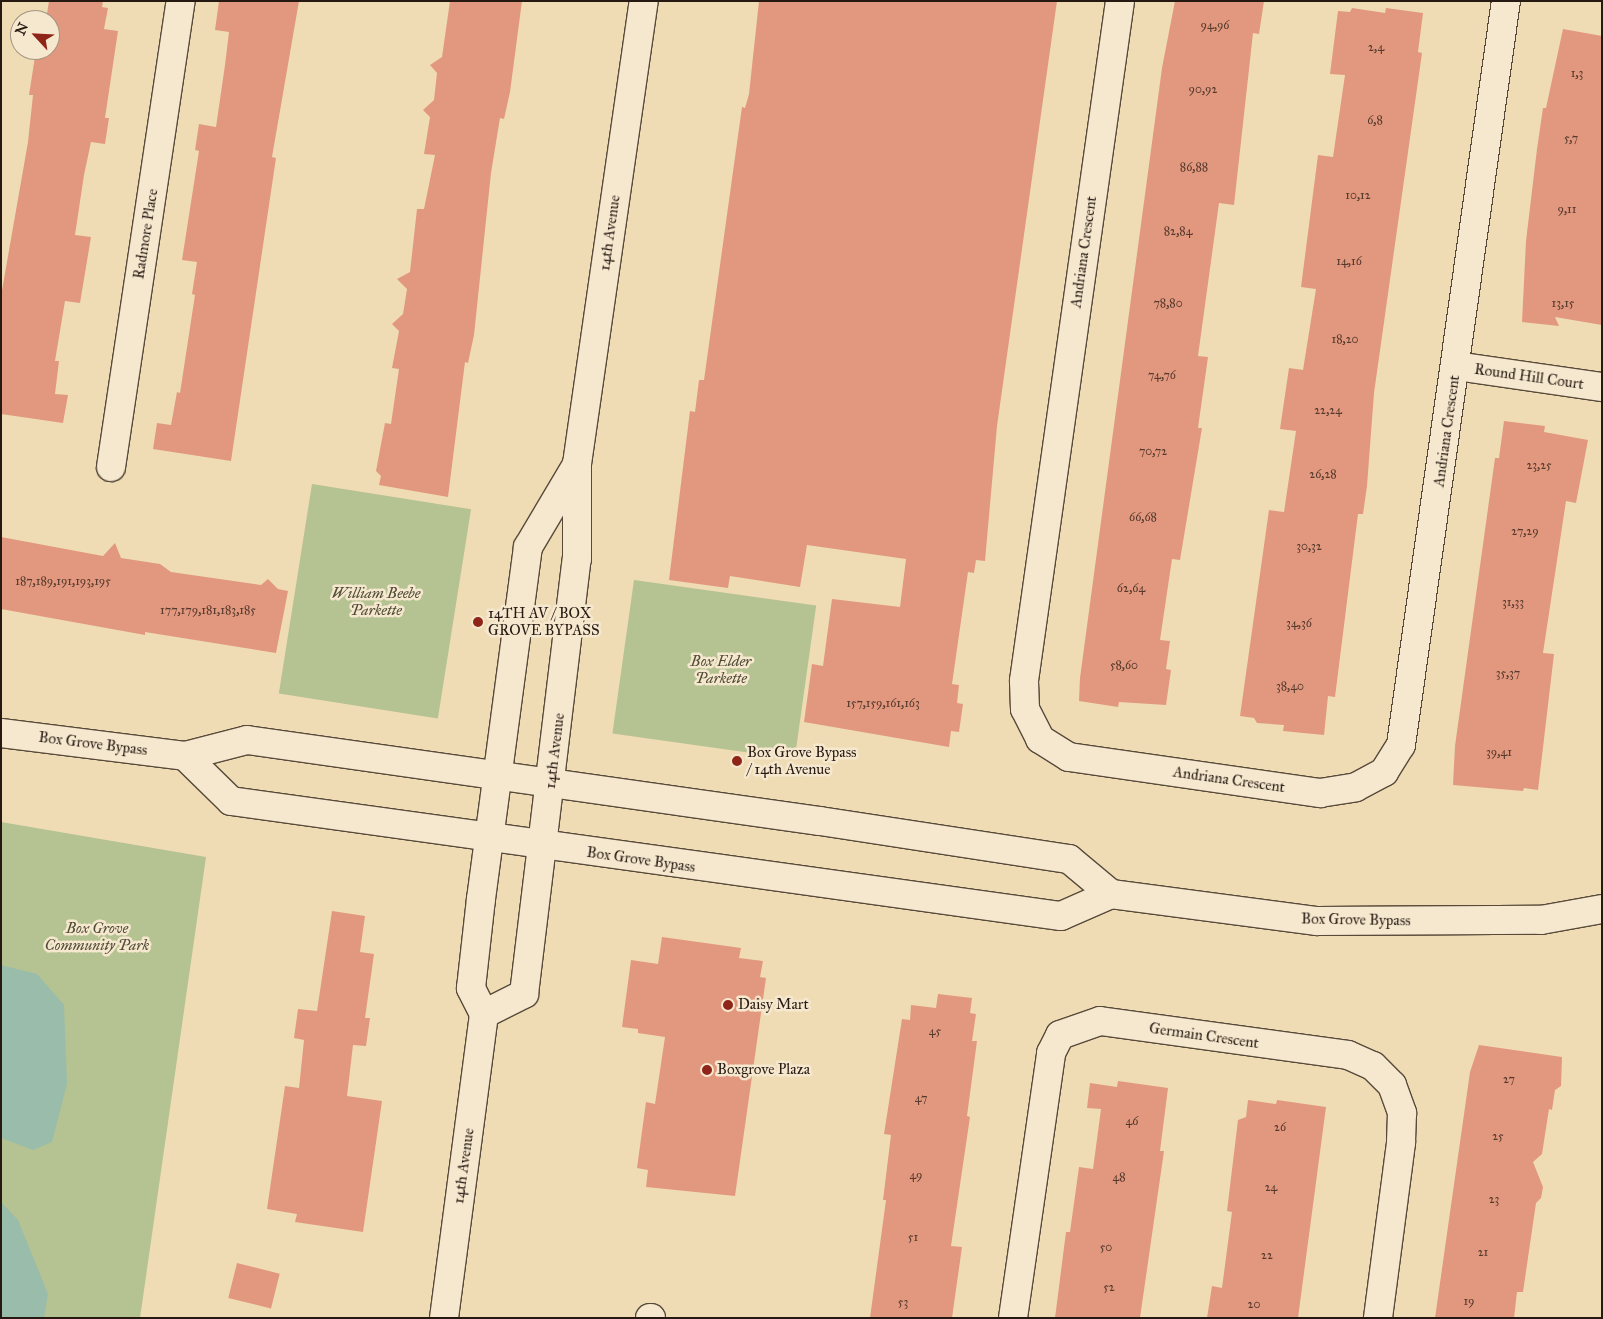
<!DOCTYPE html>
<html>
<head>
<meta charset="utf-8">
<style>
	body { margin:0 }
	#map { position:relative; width:1603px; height:1319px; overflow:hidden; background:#efdcb5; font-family:"IM FELL Great Primer",serif }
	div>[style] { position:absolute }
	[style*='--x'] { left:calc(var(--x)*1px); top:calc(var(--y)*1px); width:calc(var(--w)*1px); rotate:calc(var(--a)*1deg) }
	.green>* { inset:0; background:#b5c291; transform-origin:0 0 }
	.water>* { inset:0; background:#9abcaa }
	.building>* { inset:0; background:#e2987e; transform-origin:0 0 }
	.roads { filter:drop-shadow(1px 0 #584a3a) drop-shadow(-1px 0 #584a3a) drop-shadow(0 1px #584a3a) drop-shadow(0 -1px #584a3a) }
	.street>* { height:28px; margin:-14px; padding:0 14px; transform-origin:14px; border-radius:14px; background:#f5e8cf }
	.secondary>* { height:28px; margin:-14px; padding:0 14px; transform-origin:14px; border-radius:14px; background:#f5e8cf }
	.dots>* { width:14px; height:14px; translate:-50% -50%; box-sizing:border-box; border:2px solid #f5e8cf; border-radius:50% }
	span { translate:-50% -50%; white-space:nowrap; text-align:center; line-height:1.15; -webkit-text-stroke:5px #f5e8cf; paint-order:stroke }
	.number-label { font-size:12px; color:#55392c }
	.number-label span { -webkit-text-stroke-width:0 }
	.street-label { font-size:15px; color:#261911 }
	.park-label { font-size:15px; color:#514c37; font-style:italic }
	.poi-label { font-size:15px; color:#261911 }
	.left { translate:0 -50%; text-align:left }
	.frame { position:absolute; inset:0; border:2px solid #261911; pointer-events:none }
	.north { position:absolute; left:10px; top:10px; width:50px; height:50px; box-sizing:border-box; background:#f5e8cf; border:1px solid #a29583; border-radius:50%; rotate:295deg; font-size:14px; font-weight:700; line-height:20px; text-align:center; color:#261911 }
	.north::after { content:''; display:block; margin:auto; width:18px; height:22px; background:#8f2418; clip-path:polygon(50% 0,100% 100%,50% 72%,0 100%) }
</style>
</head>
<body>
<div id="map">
	<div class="green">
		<i style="left:312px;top:484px;width:161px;height:212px;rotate:9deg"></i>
		<i style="left:634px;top:580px;width:184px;height:155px;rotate:8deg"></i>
		<i style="clip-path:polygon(1px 822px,206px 857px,140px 1318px,1px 1318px)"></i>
	</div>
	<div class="water">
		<i style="clip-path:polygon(1px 965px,37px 974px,64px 1005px,67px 1084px,52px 1142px,33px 1150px,1px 1138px)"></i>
		<i style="clip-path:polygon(1px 1202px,18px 1220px,48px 1294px,44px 1318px,1px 1318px)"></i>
	</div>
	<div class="building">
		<i style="clip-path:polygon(49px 1px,103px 1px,102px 7px,108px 8px,104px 29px,118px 31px,105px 118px,109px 118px,105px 144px,91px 142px,84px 175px,75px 235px,91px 237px,80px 303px,65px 301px,55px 361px,59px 361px,55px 394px,68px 395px,63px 423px,1px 414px,1px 296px,28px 142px,33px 95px,29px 95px,36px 50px,50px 50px,50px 20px,40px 20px,46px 20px)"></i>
		<i style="clip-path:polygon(219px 1px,299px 1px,272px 157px,276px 158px,231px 461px,153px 449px,157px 423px,171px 425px,177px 392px,180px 393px,195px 295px,192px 294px,197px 262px,182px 260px,199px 151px,195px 150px,199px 124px,216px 127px,225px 65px,229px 32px,215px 30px)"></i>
		<i style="clip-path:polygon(450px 1px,522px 1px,510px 92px,504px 119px,500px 118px,491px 173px,474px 335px,468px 363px,465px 362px,448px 497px,379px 485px,381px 476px,376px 471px,385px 423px,391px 424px,399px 369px,392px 368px,399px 331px,392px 324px,403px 314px,407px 289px,397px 279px,410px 272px,417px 209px,424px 209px,435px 155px,424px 154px,430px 117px,423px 110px,434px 100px,437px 73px,430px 65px,442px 57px)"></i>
		<i style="clip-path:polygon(759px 1px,1057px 1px,997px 426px,985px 561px,976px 560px,974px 573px,968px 572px,952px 684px,959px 685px,957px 703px,963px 704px,959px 732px,951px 731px,949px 747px,804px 722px,812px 664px,823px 666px,832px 599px,900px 607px,906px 559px,807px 545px,800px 587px,730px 576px,728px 588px,669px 580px,690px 411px,695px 412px,699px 380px,704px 380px,742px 107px,745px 108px,749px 94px)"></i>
		<i style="clip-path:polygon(1175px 1px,1264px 1px,1259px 34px,1253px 33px,1234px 205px,1219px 203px,1198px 356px,1208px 357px,1198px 428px,1202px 428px,1180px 560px,1172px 559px,1160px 640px,1170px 641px,1166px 669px,1171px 670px,1166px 705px,1119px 702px,1118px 707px,1079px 701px,1080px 678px,1162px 68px)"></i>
		<i style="clip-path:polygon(1352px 8px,1385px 13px,1386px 8px,1423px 13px,1418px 52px,1422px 53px,1374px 393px,1367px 486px,1363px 514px,1358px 514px,1335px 697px,1328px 696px,1324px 735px,1283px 731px,1284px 725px,1257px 723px,1254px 718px,1240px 716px,1269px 510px,1284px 512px,1296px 431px,1280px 429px,1289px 368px,1303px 370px,1316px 289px,1301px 287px,1318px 155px,1333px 157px,1345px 75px,1330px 74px,1338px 11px,1350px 12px)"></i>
		<i style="clip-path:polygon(1563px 29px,1602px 36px,1602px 325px,1555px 317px,1559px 326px,1522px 322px,1526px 241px,1537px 149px,1543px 108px,1546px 108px)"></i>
		<i style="clip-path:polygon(1504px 421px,1545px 426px,1544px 432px,1588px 440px,1576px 503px,1566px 501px,1543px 653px,1554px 654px,1538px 790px,1524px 788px,1523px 791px,1453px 785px,1455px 746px,1495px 458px,1499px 458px)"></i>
		<i style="clip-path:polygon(1px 537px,103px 556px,115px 543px,121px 558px,160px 564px,171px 572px,261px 585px,268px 579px,278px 589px,288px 591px,276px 653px,145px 632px,145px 635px,1px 609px)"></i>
		<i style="clip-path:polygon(332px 911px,365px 916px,360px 952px,374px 954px,365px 1018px,370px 1018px,366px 1046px,353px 1045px,347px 1096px,382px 1101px,363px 1232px,295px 1222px,297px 1214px,267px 1209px,285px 1086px,299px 1088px,304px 1040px,294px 1038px,298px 1009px,317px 1011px)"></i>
		<i style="clip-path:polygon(662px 937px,741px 948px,739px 958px,763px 961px,760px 977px,766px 978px,735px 1196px,646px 1187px,648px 1170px,637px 1168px,646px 1102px,655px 1104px,665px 1037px,638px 1033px,638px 1029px,622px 1027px,631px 960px,658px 964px)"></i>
		<i style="clip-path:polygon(938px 994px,972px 998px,970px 1013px,976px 1014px,972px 1041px,977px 1041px,967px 1116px,970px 1117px,951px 1246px,962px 1247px,952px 1318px,870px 1318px,886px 1200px,883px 1200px,891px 1135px,884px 1134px,902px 1019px,910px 1020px,911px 1005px,936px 1008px)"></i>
		<i style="clip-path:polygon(1479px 1045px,1562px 1057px,1561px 1086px,1555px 1090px,1552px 1110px,1549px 1109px,1542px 1154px,1533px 1162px,1543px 1187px,1541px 1198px,1536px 1203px,1523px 1292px,1517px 1292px,1514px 1318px,1435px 1318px,1470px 1072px)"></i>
		<i style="clip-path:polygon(1118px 1081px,1168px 1088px,1160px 1151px,1164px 1151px,1140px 1318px,1055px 1318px,1066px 1232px,1070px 1232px,1079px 1167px,1093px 1169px,1101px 1109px,1087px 1108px,1090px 1083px,1117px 1087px)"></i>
		<i style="clip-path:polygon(1248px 1100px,1276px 1104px,1277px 1100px,1326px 1107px,1298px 1318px,1207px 1318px,1212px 1286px,1222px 1288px,1232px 1212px,1227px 1211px,1238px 1120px,1246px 1117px)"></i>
		<i style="left:237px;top:1263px;width:44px;height:36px;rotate:14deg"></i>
	</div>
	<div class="roads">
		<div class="street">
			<i style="--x:1120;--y:1;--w:687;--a:98.04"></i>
			<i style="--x:1024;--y:681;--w:28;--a:88"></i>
			<i style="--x:1025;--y:709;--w:34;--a:63"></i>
			<i style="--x:1040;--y:739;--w:34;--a:32"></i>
			<i style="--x:1069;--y:757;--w:254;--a:8.2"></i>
			<i style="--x:1320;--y:793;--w:36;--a:-9"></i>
			<i style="--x:1356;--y:787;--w:32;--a:-28"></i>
			<i style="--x:1384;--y:772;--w:32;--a:-58"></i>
			<i style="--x:1401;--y:745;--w:751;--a:-81.97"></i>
			<i style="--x:1456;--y:366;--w:148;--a:8.2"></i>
			<i style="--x:111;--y:467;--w:471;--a:-81.5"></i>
			<i style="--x:650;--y:1318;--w:1;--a:0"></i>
			<i style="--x:1013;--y:1318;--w:268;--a:-81.8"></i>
			<i style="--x:1051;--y:1053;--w:20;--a:-63"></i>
			<i style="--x:1060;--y:1035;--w:42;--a:-19.3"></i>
			<i style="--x:1100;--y:1021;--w:250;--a:7.8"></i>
			<i style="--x:1348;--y:1055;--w:27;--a:24"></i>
			<i style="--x:1373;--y:1066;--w:27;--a:45"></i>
			<i style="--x:1392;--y:1085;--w:30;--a:70"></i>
			<i style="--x:1402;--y:1113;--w:30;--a:92"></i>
			<i style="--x:1401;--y:1143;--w:177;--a:97.5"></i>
		</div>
		<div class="secondary">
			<i style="--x:1;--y:733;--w:185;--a:7.1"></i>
			<i style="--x:185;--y:756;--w:64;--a:-14.5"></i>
			<i style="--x:247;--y:740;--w:579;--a:8.05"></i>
			<i style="--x:820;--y:821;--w:252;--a:8.7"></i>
			<i style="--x:1069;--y:859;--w:55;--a:39.8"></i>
			<i style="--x:185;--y:756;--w:64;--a:44.4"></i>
			<i style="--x:231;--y:801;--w:838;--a:7.89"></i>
			<i style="--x:1061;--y:916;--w:55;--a:-23.7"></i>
			<i style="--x:1111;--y:894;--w:208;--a:7.5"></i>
			<i style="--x:1317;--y:921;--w:224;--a:-0.3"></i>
			<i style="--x:1541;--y:920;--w:62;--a:-10.2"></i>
			<i style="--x:484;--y:1014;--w:45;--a:-26.6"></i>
			<i style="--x:524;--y:994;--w:438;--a:-83.1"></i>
			<i style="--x:577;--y:559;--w:95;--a:-90"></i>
			<i style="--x:577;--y:464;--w:468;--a:-81.8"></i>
			<i style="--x:444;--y:1318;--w:307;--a:-82.5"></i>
			<i style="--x:484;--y:1014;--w:29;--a:-117"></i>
			<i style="--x:471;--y:988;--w:90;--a:-83.6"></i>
			<i style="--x:481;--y:899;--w:355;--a:-82.4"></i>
			<i style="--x:528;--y:547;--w:94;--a:-59.3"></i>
		</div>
	</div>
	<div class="dots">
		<i style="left:478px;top:622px;background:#8f2418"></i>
		<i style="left:737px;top:761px;background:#8f2418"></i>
		<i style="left:728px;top:1005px;background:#8f2418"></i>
		<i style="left:707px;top:1070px;background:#8f2418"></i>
	</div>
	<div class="number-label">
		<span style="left:1215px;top:26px">94,96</span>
		<span style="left:1376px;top:48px">2,4</span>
		<span style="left:1577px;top:74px">1,3</span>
		<span style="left:1203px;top:90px">90,92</span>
		<span style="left:1375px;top:121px">6,8</span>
		<span style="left:1571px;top:139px">5,7</span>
		<span style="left:1194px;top:168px">86,88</span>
		<span style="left:1358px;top:196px">10,12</span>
		<span style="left:1567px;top:210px">9,11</span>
		<span style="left:1178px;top:232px">82,84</span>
		<span style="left:1349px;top:262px">14,16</span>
		<span style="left:1168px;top:304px">78,80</span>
		<span style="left:1563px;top:304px">13,15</span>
		<span style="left:1345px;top:340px">18,20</span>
		<span style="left:1162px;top:376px">74,76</span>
		<span style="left:1328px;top:411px">22,24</span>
		<span style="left:1153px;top:452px">70,72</span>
		<span style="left:1539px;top:466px">23,25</span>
		<span style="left:1323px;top:475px">26,28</span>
		<span style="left:1143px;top:518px">66,68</span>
		<span style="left:1525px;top:532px">27,29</span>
		<span style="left:1309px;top:547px">30,32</span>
		<span style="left:63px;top:582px">187,189,191,193,195</span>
		<span style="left:1131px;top:589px">62,64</span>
		<span style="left:1513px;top:603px">31,33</span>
		<span style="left:208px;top:611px">177,179,181,183,185</span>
		<span style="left:1299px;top:624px">34,36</span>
		<span style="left:1124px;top:666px">58,60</span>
		<span style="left:1508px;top:674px">35,37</span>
		<span style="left:1290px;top:687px">38,40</span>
		<span style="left:883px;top:704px">157,159,161,163</span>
		<span style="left:1499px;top:753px">39,41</span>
		<span style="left:935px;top:1032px">45</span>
		<span style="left:1509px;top:1080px">27</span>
		<span style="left:921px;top:1099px">47</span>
		<span style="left:1132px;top:1122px">46</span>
		<span style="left:1280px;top:1128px">26</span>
		<span style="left:1498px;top:1137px">25</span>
		<span style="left:916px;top:1176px">49</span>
		<span style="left:1119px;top:1178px">48</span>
		<span style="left:1271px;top:1188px">24</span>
		<span style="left:1494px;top:1200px">23</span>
		<span style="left:913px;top:1238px">51</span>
		<span style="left:1106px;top:1248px">50</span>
		<span style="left:1483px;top:1253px">21</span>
		<span style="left:1267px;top:1256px">22</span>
		<span style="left:1109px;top:1288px">52</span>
		<span style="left:1469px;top:1302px">19</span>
		<span style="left:903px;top:1303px">53</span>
		<span style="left:1254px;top:1305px">20</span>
	</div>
	<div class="street-label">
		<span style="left:610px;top:233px;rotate:-82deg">14th Avenue</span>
		<span style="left:146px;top:234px;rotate:-81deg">Radmore Place</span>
		<span style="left:1084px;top:252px;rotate:-82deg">Andriana Crescent</span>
		<span style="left:1529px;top:377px;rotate:8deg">Round Hill Court</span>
		<span style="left:1447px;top:431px;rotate:-82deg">Andriana Crescent</span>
		<span style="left:93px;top:744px;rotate:7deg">Box Grove Bypass</span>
		<span style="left:555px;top:751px;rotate:-83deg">14th Avenue</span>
		<span style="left:1229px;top:780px;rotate:8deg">Andriana Crescent</span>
		<span style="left:641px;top:860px;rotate:8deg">Box Grove Bypass</span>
		<span style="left:1356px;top:920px;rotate:1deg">Box Grove Bypass</span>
		<span style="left:1204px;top:1036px;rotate:8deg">Germain Crescent</span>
		<span style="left:464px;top:1166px;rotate:-82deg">14th Avenue</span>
	</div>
	<div class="park-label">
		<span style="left:376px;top:602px">William Beebe<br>Parkette</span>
		<span style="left:721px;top:670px">Box Elder<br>Parkette</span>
		<span style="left:97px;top:937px">Box Grove<br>Community Park</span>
	</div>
	<div class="poi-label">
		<span class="left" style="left:488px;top:622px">14TH AV / BOX<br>GROVE BYPASS</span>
		<span class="left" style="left:747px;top:761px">Box Grove Bypass<br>/ 14th Avenue</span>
		<span class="left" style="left:738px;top:1005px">Daisy Mart</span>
		<span class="left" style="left:717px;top:1070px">Boxgrove Plaza</span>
	</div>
	<div class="frame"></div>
	<div class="north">N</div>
</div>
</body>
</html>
